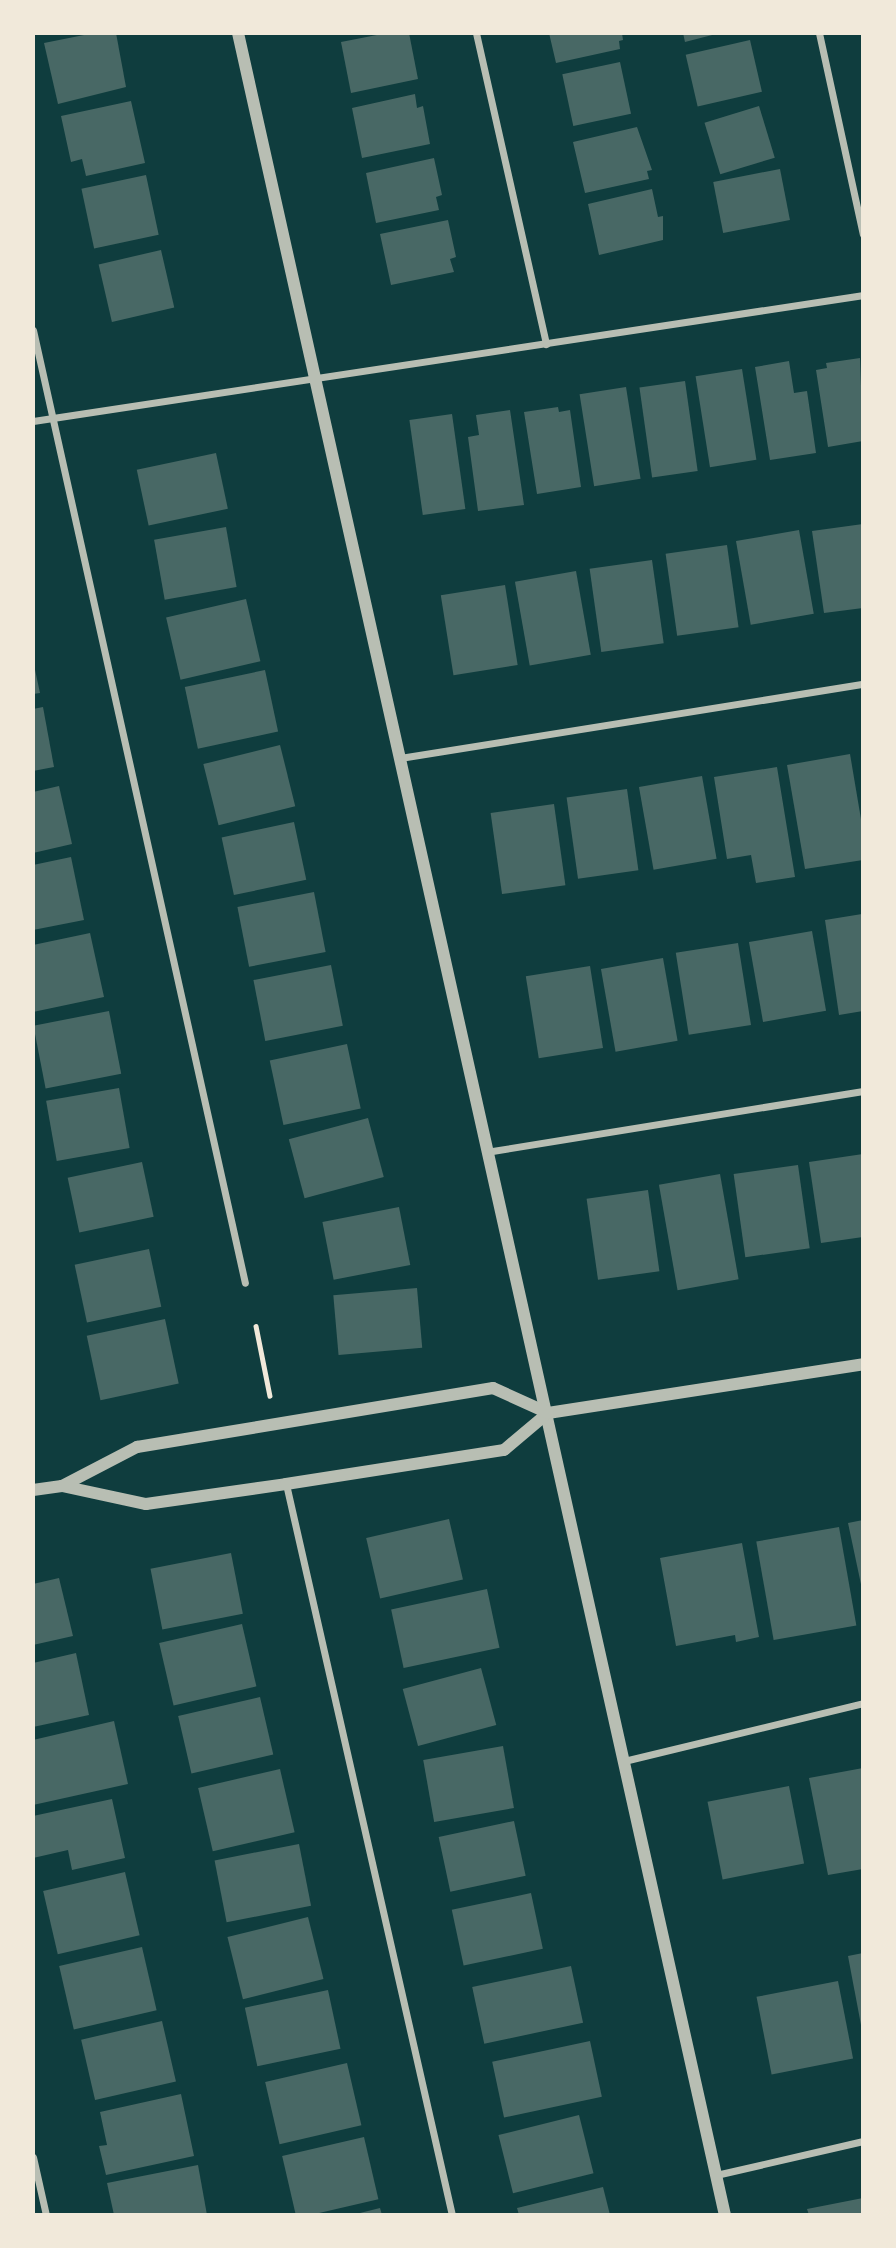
<!DOCTYPE html>
<html>
<head>
<meta charset="utf-8">
<style>
	body { margin:0 }
	#map { position:relative; width:896px; height:2248px; overflow:hidden; background:#0f3d3e; font-family:"Source Sans 3",sans-serif }
	div>[style] { position:absolute }
	[style*='--x'] { left:calc(var(--x)*1px); top:calc(var(--y)*1px); width:calc(var(--w)*1px); rotate:calc(var(--a)*1deg) }
	.building>* { inset:0; background:#486865; transform-origin:0 0 }
	.path>* { height:4.5px; margin:-2.25px; padding:0 2.25px; transform-origin:2.25px; border-radius:2.25px; background:#f1e9da }
	.minor>* { height:7px; margin:-3.5px; padding:0 3.5px; transform-origin:3.5px; border-radius:3.5px; background:#b8beb3 }
	.tertiary>* { height:12px; margin:-6px; padding:0 6px; transform-origin:6px; border-radius:6px; background:#b8beb3 }
	span { translate:-50% -50%; white-space:nowrap; text-align:center; line-height:1.15; -webkit-text-stroke:7px #f1e9da; paint-order:stroke }
	.frame { position:absolute; inset:0; border:35px solid #f1e9da; pointer-events:none }
</style>
</head>
<body>
<div id="map">
	<div class="building">
		<i style="clip-path:polygon(94px 33px,116px 33px,126px 87px,58px 104px,44px 43px)"></i>
		<i style="clip-path:polygon(387px 33px,409px 33px,418px 79px,351px 93px,341px 42px)"></i>
		<i style="clip-path:polygon(549px 33px,622px 33px,623px 40px,619px 41px,620px 49px,556px 63px)"></i>
		<i style="clip-path:polygon(683px 33px,716px 33px,716px 34px,685px 42px)"></i>
		<i style="left:750px;top:40px;width:53px;height:66px;rotate:77deg"></i>
		<i style="left:620px;top:62px;width:53px;height:59px;rotate:78deg"></i>
		<i style="clip-path:polygon(415px 94px,417px 108px,423px 106px,430px 144px,362px 158px,352px 108px)"></i>
		<i style="clip-path:polygon(131px 101px,145px 163px,86px 176px,82px 159px,71px 162px,61px 116px)"></i>
		<i style="left:759px;top:106px;width:54px;height:57px;rotate:73deg"></i>
		<i style="clip-path:polygon(637px 127px,652px 170px,647px 171px,649px 179px,585px 193px,573px 142px)"></i>
		<i style="clip-path:polygon(434px 158px,442px 195px,436px 197px,439px 210px,376px 223px,366px 173px)"></i>
		<i style="left:780px;top:169px;width:52px;height:68px;rotate:79deg"></i>
		<i style="left:146px;top:175px;width:61px;height:66px;rotate:78deg"></i>
		<i style="clip-path:polygon(652px 189px,658px 217px,663px 216px,663px 240px,599px 255px,588px 204px)"></i>
		<i style="clip-path:polygon(448px 220px,456px 257px,450px 259px,454px 272px,391px 285px,380px 234px)"></i>
		<i style="left:161px;top:250px;width:59px;height:64px;rotate:77deg"></i>
		<i style="clip-path:polygon(860px 358px,863px 441px,828px 447px,816px 370px,827px 368px,826px 363px)"></i>
		<i style="clip-path:polygon(789px 361px,794px 393px,807px 391px,816px 453px,770px 460px,755px 367px)"></i>
		<i style="left:742px;top:369px;width:92px;height:47px;rotate:81deg"></i>
		<i style="left:685px;top:381px;width:91px;height:46px;rotate:82deg"></i>
		<i style="left:626px;top:387px;width:93px;height:47px;rotate:81deg"></i>
		<i style="clip-path:polygon(558px 407px,559px 412px,570px 410px,581px 487px,537px 494px,524px 412px)"></i>
		<i style="clip-path:polygon(510px 410px,524px 505px,478px 511px,468px 437px,479px 435px,476px 415px)"></i>
		<i style="left:452px;top:414px;width:96px;height:43px;rotate:82deg"></i>
		<i style="left:216px;top:453px;width:57px;height:81px;rotate:78deg"></i>
		<i style="clip-path:polygon(863px 524px,863px 608px,824px 613px,812px 531px)"></i>
		<i style="left:226px;top:527px;width:61px;height:73px;rotate:80deg"></i>
		<i style="left:799px;top:530px;width:85px;height:64px;rotate:80deg"></i>
		<i style="left:727px;top:545px;width:83px;height:62px;rotate:82deg"></i>
		<i style="left:652px;top:560px;width:84px;height:63px;rotate:82deg"></i>
		<i style="left:576px;top:571px;width:85px;height:62px;rotate:80deg"></i>
		<i style="left:505px;top:585px;width:81px;height:65px;rotate:81deg"></i>
		<i style="left:246px;top:599px;width:64px;height:82px;rotate:77deg"></i>
		<i style="clip-path:polygon(34px 665px,40px 693px,33px 694px,33px 666px)"></i>
		<i style="left:265px;top:670px;width:63px;height:82px;rotate:78deg"></i>
		<i style="clip-path:polygon(43px 707px,54px 767px,33px 771px,33px 709px)"></i>
		<i style="left:280px;top:745px;width:63px;height:79px;rotate:76deg"></i>
		<i style="clip-path:polygon(850px 754px,863px 831px,863px 860px,805px 869px,787px 765px)"></i>
		<i style="clip-path:polygon(777px 767px,795px 877px,756px 883px,751px 855px,727px 859px,714px 777px)"></i>
		<i style="left:702px;top:776px;width:84px;height:64px;rotate:80deg"></i>
		<i style="clip-path:polygon(59px 786px,72px 844px,33px 853px,33px 792px)"></i>
		<i style="left:627px;top:789px;width:82px;height:61px;rotate:82deg"></i>
		<i style="left:554px;top:804px;width:82px;height:64px;rotate:82deg"></i>
		<i style="left:294px;top:822px;width:59px;height:74px;rotate:78deg"></i>
		<i style="clip-path:polygon(71px 857px,84px 920px,33px 930px,33px 865px)"></i>
		<i style="left:314px;top:892px;width:61px;height:78px;rotate:79deg"></i>
		<i style="clip-path:polygon(862px 914px,863px 1011px,839px 1015px,825px 920px)"></i>
		<i style="left:812px;top:931px;width:81px;height:64px;rotate:80deg"></i>
		<i style="clip-path:polygon(90px 933px,104px 997px,33px 1012px,33px 945px)"></i>
		<i style="left:738px;top:943px;width:83px;height:63px;rotate:81deg"></i>
		<i style="left:663px;top:958px;width:84px;height:63px;rotate:80deg"></i>
		<i style="left:331px;top:965px;width:62px;height:79px;rotate:79deg"></i>
		<i style="left:590px;top:966px;width:83px;height:65px;rotate:81deg"></i>
		<i style="left:109px;top:1011px;width:64px;height:77px;rotate:79deg"></i>
		<i style="left:347px;top:1044px;width:66px;height:79px;rotate:78deg"></i>
		<i style="left:119px;top:1088px;width:61px;height:74px;rotate:80deg"></i>
		<i style="left:368px;top:1118px;width:61px;height:82px;rotate:75deg"></i>
		<i style="clip-path:polygon(863px 1154px,863px 1237px,821px 1243px,809px 1162px)"></i>
		<i style="left:142px;top:1162px;width:56px;height:76px;rotate:78deg"></i>
		<i style="left:798px;top:1165px;width:84px;height:65px;rotate:82deg"></i>
		<i style="left:720px;top:1174px;width:107px;height:62px;rotate:80deg"></i>
		<i style="left:648px;top:1190px;width:82px;height:62px;rotate:82deg"></i>
		<i style="left:399px;top:1207px;width:59px;height:78px;rotate:79deg"></i>
		<i style="left:149px;top:1249px;width:59px;height:76px;rotate:78deg"></i>
		<i style="left:417px;top:1288px;width:60px;height:84px;rotate:85deg"></i>
		<i style="left:165px;top:1319px;width:66px;height:80px;rotate:78deg"></i>
		<i style="left:449px;top:1519px;width:62px;height:85px;rotate:77deg"></i>
		<i style="clip-path:polygon(863px 1520px,863px 1589px,862px 1589px,848px 1523px)"></i>
		<i style="left:839px;top:1527px;width:100px;height:84px;rotate:80deg"></i>
		<i style="clip-path:polygon(742px 1543px,759px 1637px,736px 1642px,735px 1635px,676px 1646px,660px 1558px)"></i>
		<i style="left:231px;top:1553px;width:62px;height:82px;rotate:79deg"></i>
		<i style="clip-path:polygon(59px 1578px,73px 1636px,33px 1645px,33px 1584px)"></i>
		<i style="left:487px;top:1589px;width:60px;height:98px;rotate:78deg"></i>
		<i style="left:242px;top:1624px;width:64px;height:85px;rotate:77deg"></i>
		<i style="clip-path:polygon(76px 1653px,89px 1715px,33px 1727px,33px 1663px)"></i>
		<i style="left:481px;top:1668px;width:59px;height:81px;rotate:75deg"></i>
		<i style="left:260px;top:1697px;width:59px;height:84px;rotate:77deg"></i>
		<i style="clip-path:polygon(114px 1721px,128px 1784px,33px 1805px,33px 1740px)"></i>
		<i style="left:503px;top:1746px;width:63px;height:81px;rotate:80deg"></i>
		<i style="clip-path:polygon(863px 1768px,863px 1869px,828px 1875px,809px 1778px)"></i>
		<i style="left:280px;top:1769px;width:65px;height:84px;rotate:77deg"></i>
		<i style="left:789px;top:1786px;width:79px;height:83px;rotate:79deg"></i>
		<i style="clip-path:polygon(112px 1799px,125px 1858px,72px 1870px,68px 1850px,33px 1858px,33px 1816px)"></i>
		<i style="left:514px;top:1821px;width:56px;height:77px;rotate:78deg"></i>
		<i style="left:299px;top:1844px;width:63px;height:86px;rotate:79deg"></i>
		<i style="left:125px;top:1872px;width:65px;height:84px;rotate:77deg"></i>
		<i style="left:531px;top:1893px;width:57px;height:81px;rotate:78deg"></i>
		<i style="left:308px;top:1917px;width:64px;height:83px;rotate:76deg"></i>
		<i style="left:142px;top:1947px;width:65px;height:85px;rotate:77deg"></i>
		<i style="clip-path:polygon(863px 1953px,863px 2025px,861px 2025px,848px 1956px)"></i>
		<i style="left:571px;top:1966px;width:58px;height:101px;rotate:78deg"></i>
		<i style="left:838px;top:1981px;width:79px;height:83px;rotate:79deg"></i>
		<i style="left:328px;top:1990px;width:60px;height:85px;rotate:78deg"></i>
		<i style="left:162px;top:2021px;width:62px;height:83px;rotate:77deg"></i>
		<i style="left:590px;top:2041px;width:57px;height:100px;rotate:78deg"></i>
		<i style="left:347px;top:2063px;width:64px;height:84px;rotate:77deg"></i>
		<i style="clip-path:polygon(181px 2094px,194px 2156px,106px 2175px,99px 2146px,107px 2145px,100px 2112px)"></i>
		<i style="left:579px;top:2115px;width:60px;height:83px;rotate:76deg"></i>
		<i style="left:364px;top:2137px;width:64px;height:84px;rotate:77deg"></i>
		<i style="clip-path:polygon(198px 2165px,207px 2215px,114px 2215px,107px 2183px)"></i>
		<i style="clip-path:polygon(603px 2187px,610px 2215px,519px 2215px,517px 2208px)"></i>
		<i style="clip-path:polygon(863px 2198px,863px 2215px,809px 2215px,807px 2209px)"></i>
		<i style="clip-path:polygon(380px 2208px,382px 2215px,356px 2215px,356px 2214px)"></i>
	</div>
	<div class="path">
		<i style="--x:256;--y:1326;--w:71;--a:78.7"></i>
	</div>
	<div class="minor">
		<i style="--x:476;--y:33;--w:319;--a:77.3"></i>
		<i style="--x:819;--y:33;--w:206;--a:77.7"></i>
		<i style="--x:33;--y:330;--w:976;--a:77.46"></i>
		<i style="--x:33;--y:421;--w:840;--a:-8.63"></i>
		<i style="--x:400;--y:758;--w:469;--a:-9.1"></i>
		<i style="--x:486;--y:1152;--w:382;--a:-9.2"></i>
		<i style="--x:286;--y:1484;--w:750;--a:77.21"></i>
		<i style="--x:624;--y:1761;--w:246;--a:-13.6"></i>
		<i style="--x:33;--y:2157;--w:59;--a:77.4"></i>
		<i style="--x:716;--y:2175;--w:151;--a:-13"></i>
	</div>
	<div class="tertiary">
		<i style="--x:238;--y:33;--w:2236;--a:77.42"></i>
		<i style="--x:62;--y:1486;--w:86;--a:12.1"></i>
		<i style="--x:146;--y:1504;--w:141;--a:-8.1"></i>
		<i style="--x:286;--y:1484;--w:221;--a:-8.9"></i>
		<i style="--x:504;--y:1450;--w:57;--a:-40.1"></i>
		<i style="--x:548;--y:1413;--w:319;--a:-8.8"></i>
		<i style="--x:33;--y:1490;--w:29;--a:-8"></i>
		<i style="--x:62;--y:1486;--w:85;--a:-27.5"></i>
		<i style="--x:137;--y:1447;--w:361;--a:-9.4"></i>
		<i style="--x:493;--y:1388;--w:60;--a:24.4"></i>
	</div>
	<div class="frame"></div>
</div>
</body>
</html>
